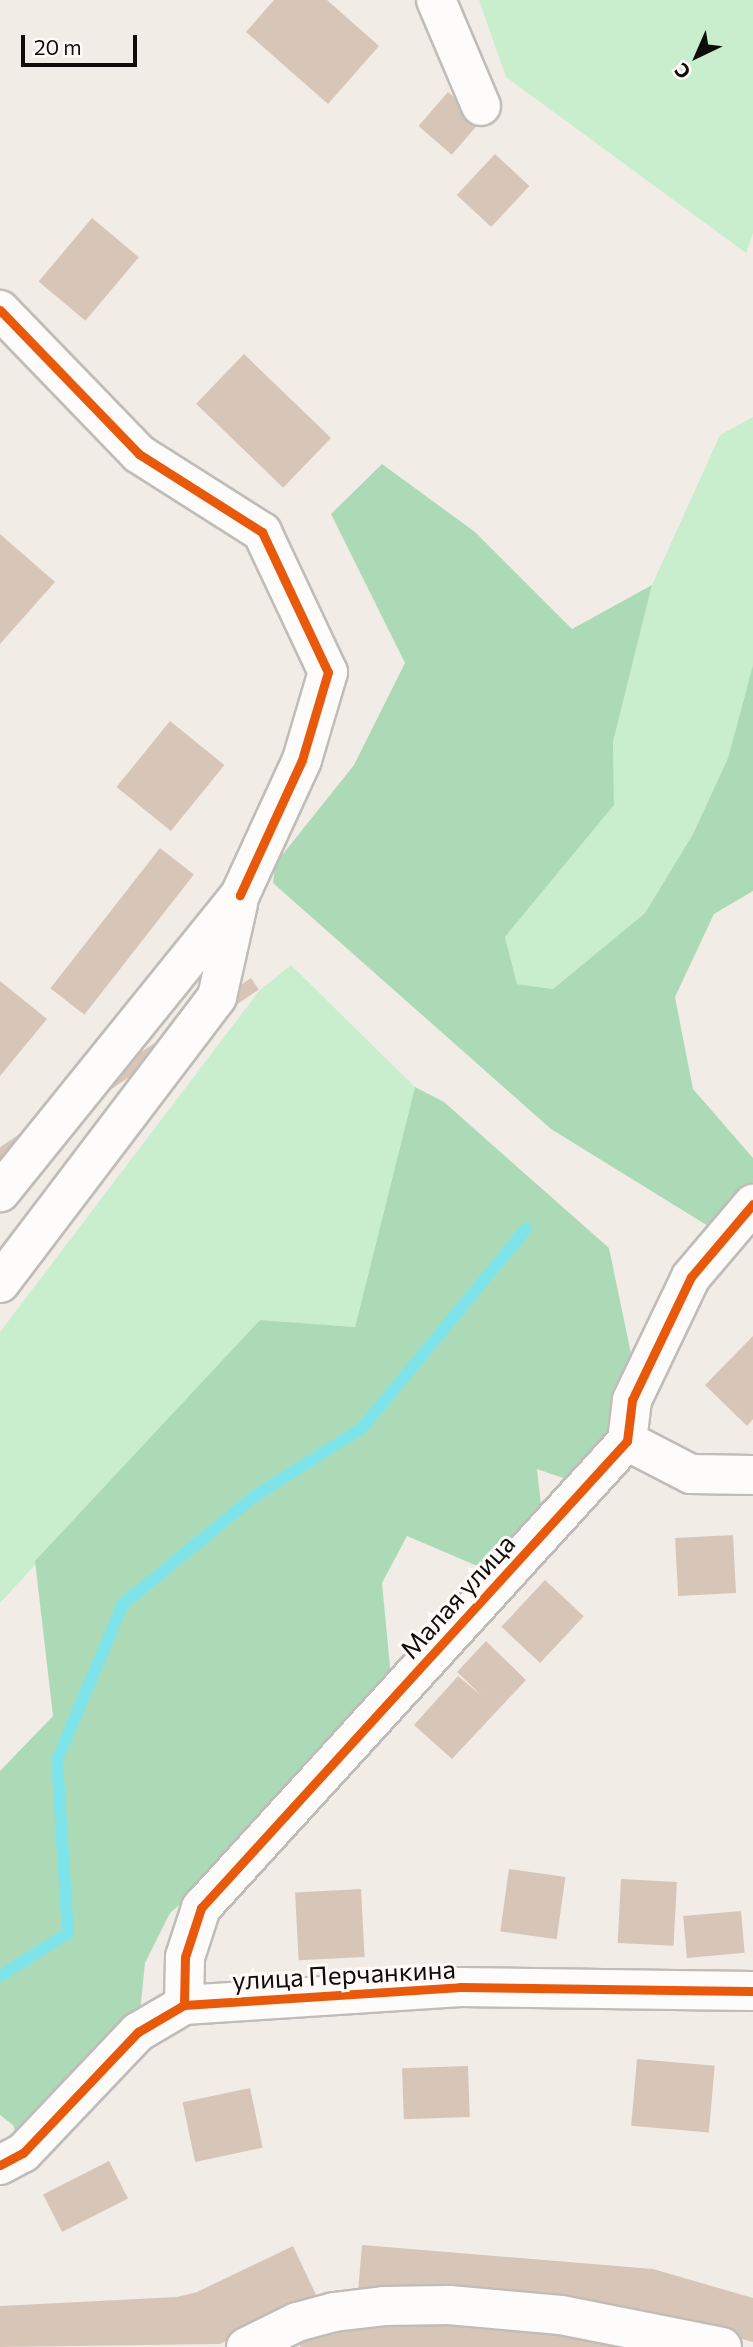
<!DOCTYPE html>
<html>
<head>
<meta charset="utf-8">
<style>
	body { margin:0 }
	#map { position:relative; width:753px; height:2347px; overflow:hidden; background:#f2ece7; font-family:Commissioner,sans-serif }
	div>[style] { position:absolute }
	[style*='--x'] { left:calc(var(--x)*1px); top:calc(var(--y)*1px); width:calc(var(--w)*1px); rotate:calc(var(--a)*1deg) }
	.green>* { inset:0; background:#c9eece }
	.forest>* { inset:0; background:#addab6 }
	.stream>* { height:12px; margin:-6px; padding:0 6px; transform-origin:6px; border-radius:6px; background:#7fe4ea }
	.building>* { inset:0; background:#d7c6b7; transform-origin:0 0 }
	.roads { filter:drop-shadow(2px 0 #c0bcb8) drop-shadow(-2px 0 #c0bcb8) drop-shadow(0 2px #c0bcb8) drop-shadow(0 -2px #c0bcb8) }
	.minor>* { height:38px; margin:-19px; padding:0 19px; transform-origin:19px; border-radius:19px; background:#fdfcfb }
	.cycleway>* { height:9px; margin:-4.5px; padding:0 4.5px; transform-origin:4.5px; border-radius:4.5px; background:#e8590c }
	span { translate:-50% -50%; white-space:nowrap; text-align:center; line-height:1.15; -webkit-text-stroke:6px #fffaf7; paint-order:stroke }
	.street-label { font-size:26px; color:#0f0c09 }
	.north { position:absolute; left:662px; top:21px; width:70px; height:70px; -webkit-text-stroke:5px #fffaf7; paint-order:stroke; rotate:224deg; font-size:19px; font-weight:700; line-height:28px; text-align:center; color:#0f0c09 }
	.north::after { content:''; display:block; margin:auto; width:24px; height:32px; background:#0f0c09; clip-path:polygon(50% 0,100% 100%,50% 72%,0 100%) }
	.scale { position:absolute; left:21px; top:35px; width:116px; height:32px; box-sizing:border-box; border:4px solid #0f0c09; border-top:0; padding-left:9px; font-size:21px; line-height:24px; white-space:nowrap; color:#0f0c09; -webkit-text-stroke:5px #fffaf7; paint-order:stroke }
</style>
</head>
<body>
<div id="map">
	<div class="green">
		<i style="clip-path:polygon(479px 0,753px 0,753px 233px,746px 253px,506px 77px)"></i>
		<i style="clip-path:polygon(753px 417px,753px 665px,728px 758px,693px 834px,645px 913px,553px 989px,517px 984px,505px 937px,614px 805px,613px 742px,652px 585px,720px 435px)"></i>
		<i style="clip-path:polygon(291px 965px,415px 1087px,355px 1327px,260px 1320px,0 1603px,0 1332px,259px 991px)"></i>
	</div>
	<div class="forest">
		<i style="clip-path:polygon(382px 464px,475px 532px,572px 629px,652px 585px,613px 742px,614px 805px,505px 937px,517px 984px,553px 989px,645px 913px,693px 834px,728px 758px,753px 665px,753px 891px,714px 914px,675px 997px,693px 1089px,753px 1158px,753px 1182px,713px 1229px,551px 1129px,273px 883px,275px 864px,354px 765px,405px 663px,331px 514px)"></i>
		<i style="clip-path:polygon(415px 1087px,444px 1102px,609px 1248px,634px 1368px,621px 1420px,583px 1485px,537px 1469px,541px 1505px,482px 1568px,407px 1536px,382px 1583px,391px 1677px,223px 1868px,170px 1913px,145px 1963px,138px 2032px,23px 2153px,13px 2125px,0 2115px,0 1771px,53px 1716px,35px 1561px,260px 1320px,355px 1327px)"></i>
	</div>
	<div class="stream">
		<i style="--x:0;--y:1976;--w:80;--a:-32.3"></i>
		<i style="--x:68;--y:1933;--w:173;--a:-93.6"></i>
		<i style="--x:57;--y:1760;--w:169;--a:-67.1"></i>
		<i style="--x:123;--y:1604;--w:171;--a:-39.3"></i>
		<i style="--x:255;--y:1496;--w:127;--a:-32.4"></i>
		<i style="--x:362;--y:1428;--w:258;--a:-50.5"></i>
	</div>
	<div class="building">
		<i style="clip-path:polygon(274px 0,327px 0,379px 46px,328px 104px,246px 32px)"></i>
		<i style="left:448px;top:92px;width:44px;height:45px;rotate:41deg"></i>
		<i style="left:495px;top:154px;width:47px;height:56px;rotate:43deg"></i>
		<i style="left:92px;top:218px;width:61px;height:83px;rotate:40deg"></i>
		<i style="left:244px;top:354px;width:121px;height:69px;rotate:44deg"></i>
		<i style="clip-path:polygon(0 534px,55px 582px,0 644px)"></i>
		<i style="left:170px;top:721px;width:70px;height:85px;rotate:39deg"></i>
		<i style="left:160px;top:848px;width:43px;height:178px;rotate:38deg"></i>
		<i style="left:251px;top:978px;width:14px;height:416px;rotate:56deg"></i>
		<i style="clip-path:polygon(0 981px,47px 1019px,0 1076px)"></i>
		<i style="clip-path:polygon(753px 1336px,753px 1419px,747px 1426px,705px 1385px)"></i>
		<i style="left:733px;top:1535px;width:58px;height:58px;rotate:87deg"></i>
		<i style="left:545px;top:1580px;width:53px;height:64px;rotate:43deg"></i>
		<i style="clip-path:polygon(486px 1641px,526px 1680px,452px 1759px,414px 1725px,458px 1676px,482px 1696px,457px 1672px)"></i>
		<i style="left:509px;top:1869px;width:57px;height:63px;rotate:8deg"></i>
		<i style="left:621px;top:1879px;width:56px;height:64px;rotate:3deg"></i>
		<i style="left:361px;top:1889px;width:68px;height:66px;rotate:87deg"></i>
		<i style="left:741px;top:1911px;width:42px;height:58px;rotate:85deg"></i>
		<i style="left:637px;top:2059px;width:78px;height:67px;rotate:5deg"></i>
		<i style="left:468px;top:2066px;width:51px;height:66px;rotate:88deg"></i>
		<i style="left:250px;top:2088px;width:61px;height:69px;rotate:78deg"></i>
		<i style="left:109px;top:2161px;width:42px;height:74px;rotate:63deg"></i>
		<i style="clip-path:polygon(362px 2245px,653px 2269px,753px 2298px,753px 2342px,650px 2315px,358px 2292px)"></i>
		<i style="clip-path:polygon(293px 2246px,317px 2297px,220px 2344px,0 2347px,0 2306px,177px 2297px,197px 2292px)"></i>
		<i style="clip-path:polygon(455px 2322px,548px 2330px,638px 2347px,300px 2347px,300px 2341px,369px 2327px)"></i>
	</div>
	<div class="roads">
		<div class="minor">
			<i style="--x:436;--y:0;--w:115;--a:67"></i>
			<i style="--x:0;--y:310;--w:200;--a:46"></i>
			<i style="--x:139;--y:454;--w:146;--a:32.4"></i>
			<i style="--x:262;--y:532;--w:155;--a:64.8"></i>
			<i style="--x:328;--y:672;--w:92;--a:106.5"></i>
			<i style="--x:302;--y:760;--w:149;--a:114.7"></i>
			<i style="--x:240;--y:895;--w:382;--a:128.9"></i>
			<i style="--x:0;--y:1283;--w:359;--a:-52.8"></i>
			<i style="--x:217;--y:997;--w:95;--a:-77.3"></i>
			<i style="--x:627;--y:1441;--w:72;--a:27.3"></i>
			<i style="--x:691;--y:1474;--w:62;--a:0.9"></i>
			<i style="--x:184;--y:2005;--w:48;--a:-88.8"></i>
			<i style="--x:185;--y:1957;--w:52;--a:-71.9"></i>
			<i style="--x:201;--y:1908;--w:632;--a:-47.63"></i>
			<i style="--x:627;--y:1441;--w:41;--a:-83"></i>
			<i style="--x:632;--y:1400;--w:136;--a:-64.4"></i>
			<i style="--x:691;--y:1277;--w:96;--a:-49.7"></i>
			<i style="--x:0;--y:2165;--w:26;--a:-28"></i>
			<i style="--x:23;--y:2153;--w:167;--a:-46.5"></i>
			<i style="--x:138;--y:2032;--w:53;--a:-30.4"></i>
			<i style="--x:184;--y:2005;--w:277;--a:-3.7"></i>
			<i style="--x:460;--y:1987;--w:293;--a:0.8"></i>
			<i style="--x:246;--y:2347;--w:57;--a:-26.1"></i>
			<i style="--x:297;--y:2322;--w:38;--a:-15"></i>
			<i style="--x:334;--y:2312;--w:50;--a:-6.8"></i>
			<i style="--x:384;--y:2306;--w:65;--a:-0.9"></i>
			<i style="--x:449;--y:2305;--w:112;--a:5.1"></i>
			<i style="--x:561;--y:2315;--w:164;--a:11.2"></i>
		</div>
	</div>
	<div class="cycleway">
		<i style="--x:0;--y:310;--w:200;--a:46"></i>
		<i style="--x:139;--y:454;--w:146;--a:32.4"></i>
		<i style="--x:262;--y:532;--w:155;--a:64.8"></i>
		<i style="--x:328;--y:672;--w:92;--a:106.5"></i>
		<i style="--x:302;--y:760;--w:149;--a:114.7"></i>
		<i style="--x:184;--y:2005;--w:48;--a:-88.8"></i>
		<i style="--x:185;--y:1957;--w:52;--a:-71.9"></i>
		<i style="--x:201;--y:1908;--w:632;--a:-47.63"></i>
		<i style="--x:627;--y:1441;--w:41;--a:-83"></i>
		<i style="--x:632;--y:1400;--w:136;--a:-64.4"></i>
		<i style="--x:691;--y:1277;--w:96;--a:-49.7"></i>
		<i style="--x:0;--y:2165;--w:26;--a:-28"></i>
		<i style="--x:23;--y:2153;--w:167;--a:-46.5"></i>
		<i style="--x:138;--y:2032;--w:53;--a:-30.4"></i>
		<i style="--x:184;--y:2005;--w:277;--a:-3.7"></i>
		<i style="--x:460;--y:1987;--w:293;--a:0.8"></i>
	</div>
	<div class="street-label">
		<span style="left:457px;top:1596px;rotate:-48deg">Малая улица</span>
		<span style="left:344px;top:1974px;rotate:-3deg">улица Перчанкина</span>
	</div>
	<div class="north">С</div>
	<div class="scale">20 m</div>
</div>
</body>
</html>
